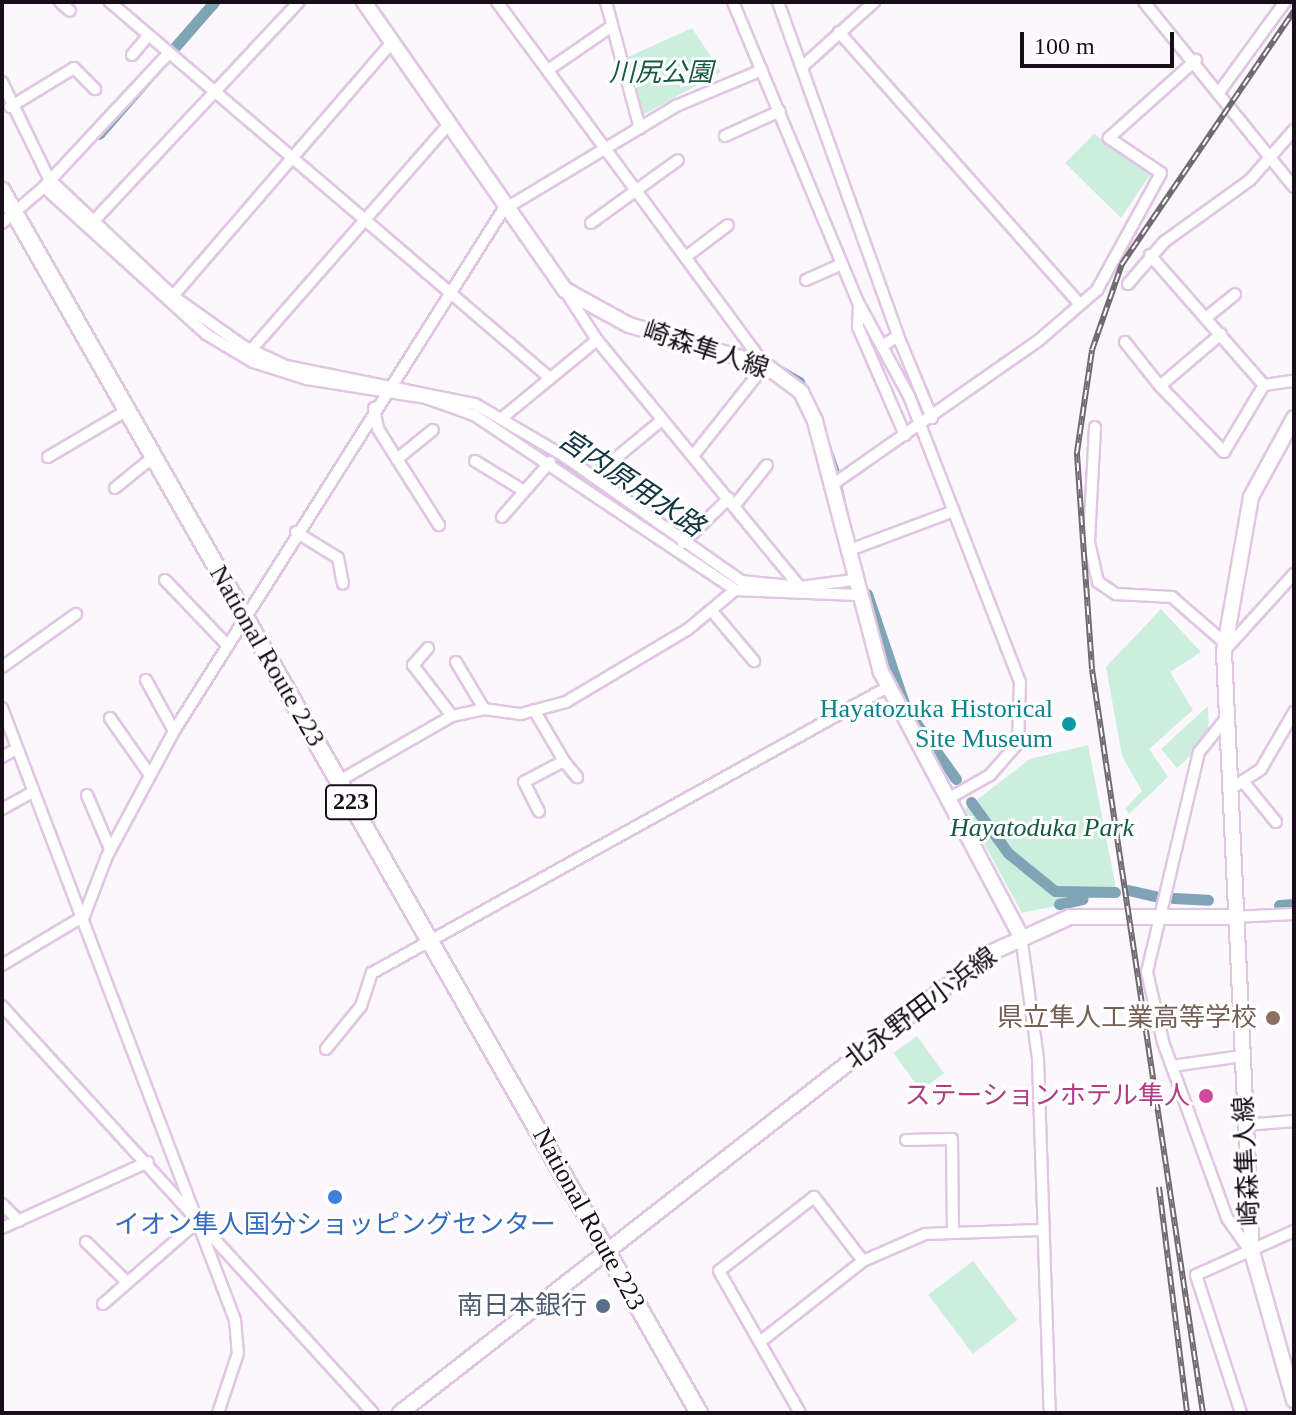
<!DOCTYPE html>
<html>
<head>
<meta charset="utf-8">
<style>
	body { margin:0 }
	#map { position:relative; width:1296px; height:1415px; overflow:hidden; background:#fcf7fd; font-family:"Times New Roman","Noto Sans JP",serif }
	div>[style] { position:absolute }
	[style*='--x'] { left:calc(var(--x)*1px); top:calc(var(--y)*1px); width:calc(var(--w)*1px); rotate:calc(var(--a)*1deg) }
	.green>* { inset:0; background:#cbeedd; transform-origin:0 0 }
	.stream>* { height:3px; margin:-1.5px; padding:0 1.5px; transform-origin:1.5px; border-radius:1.5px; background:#7ea4b6 }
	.canal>* { height:11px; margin:-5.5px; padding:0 5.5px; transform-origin:5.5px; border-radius:5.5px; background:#7ea4b6 }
	.roads { filter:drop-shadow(2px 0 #e1c6e4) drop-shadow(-2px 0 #e1c6e4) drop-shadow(0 2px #e1c6e4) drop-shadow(0 -2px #e1c6e4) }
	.minor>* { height:10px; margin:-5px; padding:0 5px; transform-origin:5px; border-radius:5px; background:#fff }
	.major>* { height:14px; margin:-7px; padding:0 7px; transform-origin:7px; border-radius:7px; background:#fff }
	.highway>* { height:16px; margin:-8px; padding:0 8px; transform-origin:8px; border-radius:8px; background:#fff }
	.rail>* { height:6px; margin-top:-3px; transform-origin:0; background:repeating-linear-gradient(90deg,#fff 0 9px,#726a73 0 18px); box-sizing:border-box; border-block:2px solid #726a73 }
	.dots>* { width:22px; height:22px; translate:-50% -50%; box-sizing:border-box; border:4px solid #fff; border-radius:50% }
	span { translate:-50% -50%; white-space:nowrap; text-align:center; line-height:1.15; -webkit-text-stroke:6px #fff; paint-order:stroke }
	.shield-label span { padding:2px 6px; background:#fff; border:2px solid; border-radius:6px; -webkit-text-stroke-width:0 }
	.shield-label { font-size:24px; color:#180e19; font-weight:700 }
	.park-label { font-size:26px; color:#175a41; font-style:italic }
	.street-label { font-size:26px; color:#180e19 }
	.culture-label { font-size:26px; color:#0d838f }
	.right { translate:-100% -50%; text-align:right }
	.education-label { font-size:26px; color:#785e54 }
	.hotel-label { font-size:26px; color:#b23c85 }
	.shop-label { font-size:26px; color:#366cbe }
	.service-label { font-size:26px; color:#4e5e75 }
	.water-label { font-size:28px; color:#123644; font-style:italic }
	.frame { position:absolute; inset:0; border:4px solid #180e19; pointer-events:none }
	.scale { position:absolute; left:1020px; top:32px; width:154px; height:36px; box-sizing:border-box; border:4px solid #180e19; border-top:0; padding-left:10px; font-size:24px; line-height:28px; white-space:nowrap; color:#180e19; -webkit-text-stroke:6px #fff; paint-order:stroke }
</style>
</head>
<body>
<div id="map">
	<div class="green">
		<i style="clip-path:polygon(692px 28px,721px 72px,643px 115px,633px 100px,628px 57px)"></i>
		<i style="clip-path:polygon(1094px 134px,1152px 172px,1121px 218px,1065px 163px)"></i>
		<i style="clip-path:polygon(1161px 609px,1201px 652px,1170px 672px,1193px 710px,1149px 749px,1168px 777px,1129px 814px,1125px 809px,1142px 791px,1122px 756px,1106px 667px)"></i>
		<i style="clip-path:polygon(1208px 706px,1209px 739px,1177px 768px,1161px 749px)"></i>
		<i style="clip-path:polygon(1088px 745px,1117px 893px,1022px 913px,965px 809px,1030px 759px)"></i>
		<i style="left:917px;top:1036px;width:46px;height:29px;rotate:54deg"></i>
		<i style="left:973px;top:1261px;width:74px;height:56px;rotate:53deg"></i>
	</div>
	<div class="stream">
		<i style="--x:373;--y:2;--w:17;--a:57"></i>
		<i style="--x:386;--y:22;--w:83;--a:54.8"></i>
		<i style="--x:565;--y:279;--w:24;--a:36"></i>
		<i style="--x:713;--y:342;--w:41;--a:15.8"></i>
		<i style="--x:767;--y:359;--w:40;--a:29.7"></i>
		<i style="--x:802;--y:379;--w:35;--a:65"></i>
		<i style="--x:826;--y:437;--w:36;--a:71"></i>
		<i style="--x:841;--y:488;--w:34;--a:78"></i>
	</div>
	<div class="canal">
		<i style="--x:99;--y:134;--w:175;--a:-48.9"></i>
		<i style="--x:520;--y:435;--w:176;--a:35.5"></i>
		<i style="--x:867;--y:594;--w:121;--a:71.3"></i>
		<i style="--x:906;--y:709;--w:86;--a:54.5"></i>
		<i style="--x:971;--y:802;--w:63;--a:54"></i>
		<i style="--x:1008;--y:853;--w:60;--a:39"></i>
		<i style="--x:1055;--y:891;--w:60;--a:1"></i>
		<i style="--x:1128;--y:890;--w:31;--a:13"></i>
		<i style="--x:1173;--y:898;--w:35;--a:3"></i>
		<i style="--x:1059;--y:904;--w:24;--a:-12"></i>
		<i style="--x:1279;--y:905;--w:15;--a:-4"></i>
	</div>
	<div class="roads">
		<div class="minor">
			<i style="--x:60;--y:2;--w:13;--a:42"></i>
			<i style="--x:110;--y:2;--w:579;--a:40.52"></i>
			<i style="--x:497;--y:2;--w:451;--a:53.6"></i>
			<i style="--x:765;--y:365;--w:116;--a:128.4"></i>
			<i style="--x:606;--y:2;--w:131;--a:75"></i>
			<i style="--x:733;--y:2;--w:327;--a:67.4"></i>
			<i style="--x:859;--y:304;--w:105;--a:61.5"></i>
			<i style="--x:909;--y:396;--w:307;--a:68.8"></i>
			<i style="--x:1020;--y:682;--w:61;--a:91.9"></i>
			<i style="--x:1018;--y:743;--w:43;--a:131.2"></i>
			<i style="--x:990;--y:775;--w:43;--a:150.4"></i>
			<i style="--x:778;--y:2;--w:355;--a:70.2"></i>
			<i style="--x:898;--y:336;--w:19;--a:148"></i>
			<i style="--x:1144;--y:2;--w:238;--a:51"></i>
			<i style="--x:839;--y:32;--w:363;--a:48.5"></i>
			<i style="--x:132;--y:55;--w:23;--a:-50"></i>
			<i style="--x:167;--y:55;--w:180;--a:133"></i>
			<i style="--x:44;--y:187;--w:219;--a:42.2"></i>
			<i style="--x:206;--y:334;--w:55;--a:30.8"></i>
			<i style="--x:253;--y:362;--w:57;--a:17.5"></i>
			<i style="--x:307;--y:379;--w:121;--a:9.1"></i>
			<i style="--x:426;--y:398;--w:51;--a:19.5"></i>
			<i style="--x:474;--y:415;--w:314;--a:33.8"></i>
			<i style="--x:735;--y:590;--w:122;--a:2.3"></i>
			<i style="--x:803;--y:66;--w:96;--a:-42"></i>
			<i style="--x:548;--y:70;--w:78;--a:-34.5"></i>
			<i style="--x:2;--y:82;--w:108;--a:64.1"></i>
			<i style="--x:49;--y:179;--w:170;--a:43.3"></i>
			<i style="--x:173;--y:296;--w:86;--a:35.5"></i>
			<i style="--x:243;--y:346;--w:47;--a:24.9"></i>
			<i style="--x:286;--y:366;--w:193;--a:11.4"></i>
			<i style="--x:475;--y:404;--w:103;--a:30.3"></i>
			<i style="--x:564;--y:456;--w:217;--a:35.2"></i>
			<i style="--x:741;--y:581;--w:59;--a:5.8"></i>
			<i style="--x:800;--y:587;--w:54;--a:-7.4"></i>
			<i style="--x:1220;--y:91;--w:110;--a:-53.9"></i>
			<i style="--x:10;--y:107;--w:75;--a:-31.4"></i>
			<i style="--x:74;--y:68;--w:30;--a:45"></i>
			<i style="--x:725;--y:136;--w:60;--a:-24.4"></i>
			<i style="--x:2;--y:223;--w:55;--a:-40.6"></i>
			<i style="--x:591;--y:223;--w:107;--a:-35.9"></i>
			<i style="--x:90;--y:225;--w:306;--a:-46.9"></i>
			<i style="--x:1150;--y:255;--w:173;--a:48.8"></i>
			<i style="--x:1264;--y:385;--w:30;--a:-8"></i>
			<i style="--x:687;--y:256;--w:51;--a:-37.1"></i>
			<i style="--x:806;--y:280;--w:39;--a:-24"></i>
			<i style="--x:1128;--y:284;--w:55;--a:-49.4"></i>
			<i style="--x:1164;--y:242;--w:106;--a:-35.8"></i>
			<i style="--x:1250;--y:180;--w:67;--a:-48.7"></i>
			<i style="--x:566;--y:292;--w:57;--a:57.1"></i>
			<i style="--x:597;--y:340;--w:320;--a:50.6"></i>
			<i style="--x:173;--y:296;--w:334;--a:-49.2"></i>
			<i style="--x:859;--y:306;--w:21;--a:93"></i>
			<i style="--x:858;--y:327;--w:118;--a:66.5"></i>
			<i style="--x:1207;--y:317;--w:36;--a:-39"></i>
			<i style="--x:1221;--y:334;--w:80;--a:139.6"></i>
			<i style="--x:1160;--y:386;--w:92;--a:45.9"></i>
			<i style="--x:1224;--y:452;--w:78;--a:-59.2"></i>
			<i style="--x:898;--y:336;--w:89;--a:67.5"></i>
			<i style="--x:1125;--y:342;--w:56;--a:51.5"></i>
			<i style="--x:252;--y:349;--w:296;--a:-48.8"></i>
			<i style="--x:374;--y:408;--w:21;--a:79"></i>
			<i style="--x:378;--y:429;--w:114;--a:57.6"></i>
			<i style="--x:502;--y:418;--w:123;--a:-39.4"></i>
			<i style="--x:1095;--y:427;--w:115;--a:93"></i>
			<i style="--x:1089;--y:542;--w:41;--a:77.3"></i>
			<i style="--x:1098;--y:582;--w:22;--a:34"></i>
			<i style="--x:1116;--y:594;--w:56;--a:3.1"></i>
			<i style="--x:1172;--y:597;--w:70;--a:41"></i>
			<i style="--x:48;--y:457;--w:91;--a:-30.5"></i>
			<i style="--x:397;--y:459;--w:46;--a:-38.9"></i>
			<i style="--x:475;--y:461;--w:57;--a:31.5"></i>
			<i style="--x:593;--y:477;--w:89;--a:-39.6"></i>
			<i style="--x:832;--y:485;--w:251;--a:-35"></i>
			<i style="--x:1038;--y:341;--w:78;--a:-40.8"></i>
			<i style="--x:1097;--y:290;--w:133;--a:-61.3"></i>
			<i style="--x:1161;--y:173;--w:63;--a:-146.1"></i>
			<i style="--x:1109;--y:138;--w:117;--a:-41.9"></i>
			<i style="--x:115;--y:488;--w:49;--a:-39.2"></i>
			<i style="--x:735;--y:505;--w:51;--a:-51.3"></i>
			<i style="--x:502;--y:517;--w:73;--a:-48.9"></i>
			<i style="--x:296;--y:532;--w:49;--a:31.8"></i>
			<i style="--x:338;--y:558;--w:26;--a:79"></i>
			<i style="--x:683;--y:543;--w:64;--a:-44.4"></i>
			<i style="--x:847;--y:551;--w:114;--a:-20.5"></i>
			<i style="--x:165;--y:580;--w:91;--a:46.3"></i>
			<i style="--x:711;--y:610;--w:67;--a:49.9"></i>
			<i style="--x:428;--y:648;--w:23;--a:131"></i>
			<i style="--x:413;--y:665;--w:64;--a:52.6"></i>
			<i style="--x:1225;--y:650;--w:103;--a:-47.8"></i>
			<i style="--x:456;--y:662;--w:55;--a:59.2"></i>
			<i style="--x:2;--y:667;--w:91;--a:-35.6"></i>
			<i style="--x:146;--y:680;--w:58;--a:61.2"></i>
			<i style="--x:2;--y:708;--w:655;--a:69.16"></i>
			<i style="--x:235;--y:1320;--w:33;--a:85"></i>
			<i style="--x:238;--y:1353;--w:63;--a:108.4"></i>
			<i style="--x:534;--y:710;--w:59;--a:59.5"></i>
			<i style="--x:564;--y:761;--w:45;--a:152.3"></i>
			<i style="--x:524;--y:782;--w:33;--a:63"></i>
			<i style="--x:1228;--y:716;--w:46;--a:128.9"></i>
			<i style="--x:1199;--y:752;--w:226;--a:103.3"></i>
			<i style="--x:1147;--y:972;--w:72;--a:77.1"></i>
			<i style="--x:1163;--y:1042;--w:187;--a:70"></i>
			<i style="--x:1227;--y:1218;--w:42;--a:54.8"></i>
			<i style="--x:110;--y:718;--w:70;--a:54.9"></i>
			<i style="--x:2;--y:757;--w:14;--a:-30"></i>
			<i style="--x:564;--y:761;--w:21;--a:51"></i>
			<i style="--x:339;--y:781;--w:130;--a:-29.9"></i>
			<i style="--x:452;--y:716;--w:33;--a:-12"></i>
			<i style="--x:484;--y:709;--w:37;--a:8"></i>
			<i style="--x:521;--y:714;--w:47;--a:-14.9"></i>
			<i style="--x:566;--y:702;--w:141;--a:-30.8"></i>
			<i style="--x:687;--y:630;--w:62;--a:-39.8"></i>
			<i style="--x:1245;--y:784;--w:49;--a:50.8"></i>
			<i style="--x:1229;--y:790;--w:38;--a:-33"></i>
			<i style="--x:1261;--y:769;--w:66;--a:-59.9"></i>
			<i style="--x:87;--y:795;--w:59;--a:66.9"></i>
			<i style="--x:2;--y:809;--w:33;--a:-29"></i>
			<i style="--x:84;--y:916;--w:64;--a:-69"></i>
			<i style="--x:107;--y:856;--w:142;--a:-61.8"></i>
			<i style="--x:174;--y:731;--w:616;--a:-57.73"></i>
			<i style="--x:503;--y:210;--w:202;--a:-31"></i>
			<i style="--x:676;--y:106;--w:93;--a:-22.7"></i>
			<i style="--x:1233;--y:917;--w:61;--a:-2.8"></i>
			<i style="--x:1021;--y:936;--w:124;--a:82.1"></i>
			<i style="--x:1038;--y:1059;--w:354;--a:88.1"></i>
			<i style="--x:2;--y:965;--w:96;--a:-30.9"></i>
			<i style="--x:2;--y:1006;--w:551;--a:47.65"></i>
			<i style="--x:326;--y:1049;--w:55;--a:-50.9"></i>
			<i style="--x:361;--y:1006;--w:35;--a:-72"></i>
			<i style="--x:372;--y:973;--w:590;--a:-29"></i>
			<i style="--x:1172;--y:1066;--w:71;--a:-8.1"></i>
			<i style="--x:1245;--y:1125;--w:49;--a:-4.7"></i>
			<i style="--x:906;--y:1140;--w:46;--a:-1.2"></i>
			<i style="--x:952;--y:1139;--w:94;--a:89.4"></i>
			<i style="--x:2;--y:1204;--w:24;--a:45"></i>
			<i style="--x:2;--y:1228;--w:160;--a:-24.3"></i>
			<i style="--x:86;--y:1242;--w:57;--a:44.3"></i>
			<i style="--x:863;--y:1261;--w:68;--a:-23.5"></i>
			<i style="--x:925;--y:1234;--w:115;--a:-2"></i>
			<i style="--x:103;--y:1304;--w:126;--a:-41.1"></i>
			<i style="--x:760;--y:1342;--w:131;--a:-38.2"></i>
			<i style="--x:863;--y:1261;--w:81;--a:-127.4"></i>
			<i style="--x:814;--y:1197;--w:120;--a:142.1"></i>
			<i style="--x:719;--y:1271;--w:163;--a:60.3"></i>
			<i style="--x:1241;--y:1413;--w:145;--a:-108.1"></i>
			<i style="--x:1196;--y:1275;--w:107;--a:-24.2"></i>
		</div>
		<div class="major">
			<i style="--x:364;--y:2;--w:351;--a:55.1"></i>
			<i style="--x:565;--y:290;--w:73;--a:28.7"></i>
			<i style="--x:629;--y:325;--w:142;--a:16.4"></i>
			<i style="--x:765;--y:365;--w:45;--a:36.9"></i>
			<i style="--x:801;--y:392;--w:32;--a:64"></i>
			<i style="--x:815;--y:421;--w:260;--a:75.3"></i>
			<i style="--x:881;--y:672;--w:299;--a:62.1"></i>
			<i style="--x:1294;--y:418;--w:90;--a:118.6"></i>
			<i style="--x:1251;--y:497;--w:157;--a:99.9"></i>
			<i style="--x:1224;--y:652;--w:601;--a:87.33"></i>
			<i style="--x:1252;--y:1252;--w:154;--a:74.2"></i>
			<i style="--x:400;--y:1413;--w:746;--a:-37.98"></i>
			<i style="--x:988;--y:954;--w:90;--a:-24.3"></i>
			<i style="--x:1070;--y:917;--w:163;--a:0"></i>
		</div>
		<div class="highway">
			<i style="--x:2;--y:191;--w:1407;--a:60.3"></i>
		</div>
	</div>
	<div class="rail">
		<i style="--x:1159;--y:1187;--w:228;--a:82.9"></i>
		<i style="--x:1203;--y:1413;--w:752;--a:-98.49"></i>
		<i style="--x:1092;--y:669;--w:218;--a:-94"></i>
		<i style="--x:1077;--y:452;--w:103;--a:-81.6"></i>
		<i style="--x:1092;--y:350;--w:91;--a:-70.8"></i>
		<i style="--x:1122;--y:264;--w:306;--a:-55.8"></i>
	</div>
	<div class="dots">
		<i style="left:1069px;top:724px;background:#0f9aa8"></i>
		<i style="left:1273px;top:1018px;background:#8d6e63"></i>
		<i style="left:1206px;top:1096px;background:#d1479c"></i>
		<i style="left:335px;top:1197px;background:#3f7fe0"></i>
		<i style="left:603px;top:1306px;background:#5c6f8a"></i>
	</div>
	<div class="shield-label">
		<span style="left:351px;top:802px">223</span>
	</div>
	<div class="park-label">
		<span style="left:661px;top:73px">川尻公園</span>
		<span style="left:1042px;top:828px">Hayatoduka Park</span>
	</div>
	<div class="street-label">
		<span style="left:706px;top:350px;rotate:18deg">崎森隼人線</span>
		<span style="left:267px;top:656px;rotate:60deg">National Route 223</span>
		<span style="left:921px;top:1008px;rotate:-37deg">北永野田小浜線</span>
		<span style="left:1247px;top:1161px;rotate:-93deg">崎森隼人線</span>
		<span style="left:589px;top:1219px;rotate:61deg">National Route 223</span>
	</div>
	<div class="culture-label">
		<span class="right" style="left:1053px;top:724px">Hayatozuka Historical<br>Site Museum</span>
	</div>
	<div class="education-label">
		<span class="right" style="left:1257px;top:1018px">県立隼人工業高等学校</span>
	</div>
	<div class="hotel-label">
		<span class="right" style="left:1190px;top:1096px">ステーションホテル隼人</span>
	</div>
	<div class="shop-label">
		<span style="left:335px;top:1225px">イオン隼人国分ショッピングセンター</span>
	</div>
	<div class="service-label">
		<span class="right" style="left:587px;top:1306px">南日本銀行</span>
	</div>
	<div class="water-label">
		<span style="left:631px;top:483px;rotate:34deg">宮内原用水路</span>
	</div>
	<div class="frame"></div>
	<div class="scale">100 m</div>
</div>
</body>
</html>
